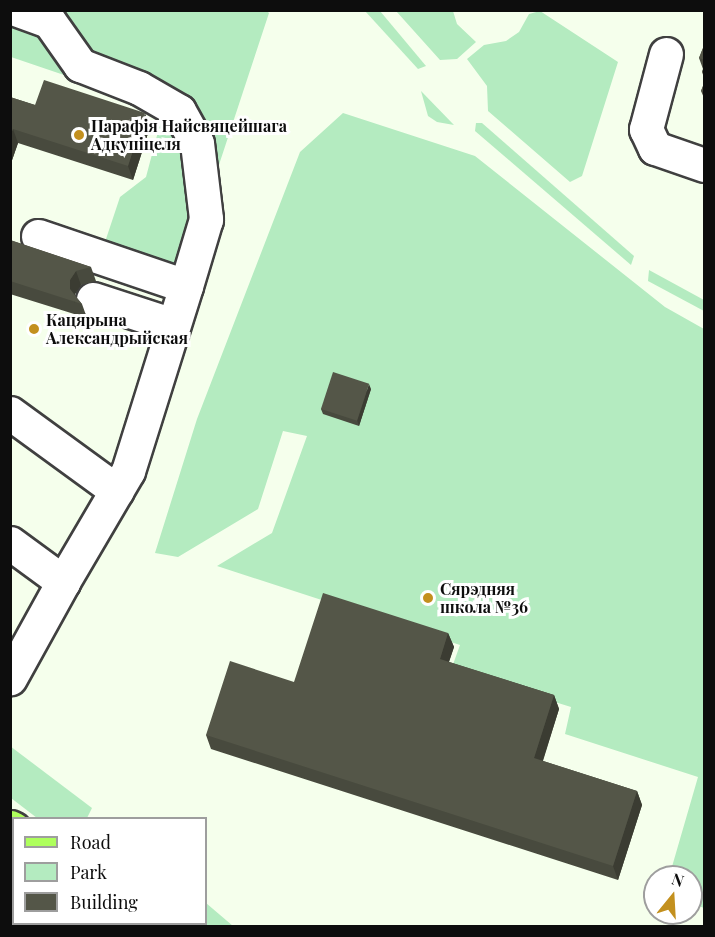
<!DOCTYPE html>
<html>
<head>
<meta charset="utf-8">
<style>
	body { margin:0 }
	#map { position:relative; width:715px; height:937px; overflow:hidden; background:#f5ffec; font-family:"Playfair Display",serif }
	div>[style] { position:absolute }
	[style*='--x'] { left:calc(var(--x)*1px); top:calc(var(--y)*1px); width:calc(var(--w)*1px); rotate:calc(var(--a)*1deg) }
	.green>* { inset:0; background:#b4ebc0 }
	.roads { filter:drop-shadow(2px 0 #404040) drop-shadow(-2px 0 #404040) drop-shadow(0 2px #404040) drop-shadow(0 -2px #404040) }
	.minor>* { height:33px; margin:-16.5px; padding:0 16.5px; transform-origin:16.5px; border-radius:16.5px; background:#fff }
	.major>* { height:33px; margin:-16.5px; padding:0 16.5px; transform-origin:16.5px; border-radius:16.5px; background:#aeff5c }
	.wall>* { inset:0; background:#484a3e }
	.shaded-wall>* { inset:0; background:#3b3c32 }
	.building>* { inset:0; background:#545648; transform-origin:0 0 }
	.dots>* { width:16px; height:16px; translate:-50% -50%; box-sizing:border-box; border:3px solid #fff; border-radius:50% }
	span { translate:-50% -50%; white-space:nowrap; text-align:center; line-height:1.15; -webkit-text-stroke:6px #fff; paint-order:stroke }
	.poi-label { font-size:16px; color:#0d0d0d; font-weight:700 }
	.left { translate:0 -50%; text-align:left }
	.frame { position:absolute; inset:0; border:12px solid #0d0d0d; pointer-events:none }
	.legend { position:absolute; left:12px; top:817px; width:195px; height:108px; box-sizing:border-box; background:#fff; border:2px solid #9e9e9e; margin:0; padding:8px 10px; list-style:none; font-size:18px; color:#0d0d0d }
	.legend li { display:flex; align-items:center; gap:12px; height:30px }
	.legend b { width:30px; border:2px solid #9e9e9e }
	.north { position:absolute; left:643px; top:865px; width:60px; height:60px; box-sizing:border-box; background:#fff; border:2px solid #9e9e9e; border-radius:50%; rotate:18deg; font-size:16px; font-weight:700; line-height:24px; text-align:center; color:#0d0d0d }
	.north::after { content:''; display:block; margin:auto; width:21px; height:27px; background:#c3901e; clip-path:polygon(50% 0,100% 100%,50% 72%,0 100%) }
</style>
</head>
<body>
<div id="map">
	<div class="green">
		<i style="clip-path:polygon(266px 10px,269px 13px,182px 277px,104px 245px,120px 197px,146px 177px,164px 109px,11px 57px,11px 11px)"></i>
		<i style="clip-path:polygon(365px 11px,380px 11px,426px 66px,418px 69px)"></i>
		<i style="clip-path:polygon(396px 11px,453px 11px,457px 24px,476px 42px,457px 59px,440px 60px)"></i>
		<i style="clip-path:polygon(540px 11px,618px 62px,582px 176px,570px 182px,488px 111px,487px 86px,467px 59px,484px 45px,506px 41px,519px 32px,529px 14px)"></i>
		<i style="clip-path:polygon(421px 91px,454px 125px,437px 122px,428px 116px)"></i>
		<i style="clip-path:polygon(343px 113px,475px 156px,665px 307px,704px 329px,704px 908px,691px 903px,691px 877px,669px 877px,698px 777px,565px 734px,571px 707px,451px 670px,460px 645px,217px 566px,272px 533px,307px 436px,283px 431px,258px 509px,178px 557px,155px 553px,197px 419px,300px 152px)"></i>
		<i style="clip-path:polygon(476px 123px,482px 123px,634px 256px,631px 265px,475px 131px)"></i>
		<i style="clip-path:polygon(649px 270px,704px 300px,704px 311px,648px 281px)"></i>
		<i style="clip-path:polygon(10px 746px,92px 808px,87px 818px,37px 818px,11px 798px)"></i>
		<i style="clip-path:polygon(206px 903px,233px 926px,165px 924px,206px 924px)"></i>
	</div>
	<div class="roads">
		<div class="minor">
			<i style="--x:18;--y:10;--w:33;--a:20"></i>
			<i style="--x:49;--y:21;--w:54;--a:54.8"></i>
			<i style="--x:80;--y:65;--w:63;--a:21.3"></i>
			<i style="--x:139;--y:88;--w:46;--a:29.9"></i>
			<i style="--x:179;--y:111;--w:37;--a:61"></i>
			<i style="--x:197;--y:143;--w:77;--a:83.2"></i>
			<i style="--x:206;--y:219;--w:70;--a:106.6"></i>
			<i style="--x:666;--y:54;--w:78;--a:104.9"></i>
			<i style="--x:646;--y:129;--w:21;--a:65"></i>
			<i style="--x:655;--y:148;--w:52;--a:19.1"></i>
			<i style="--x:38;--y:236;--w:156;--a:18.7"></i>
			<i style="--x:186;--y:286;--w:194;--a:107.4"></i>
			<i style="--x:128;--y:471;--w:129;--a:120.4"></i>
			<i style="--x:93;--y:299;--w:84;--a:18"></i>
			<i style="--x:10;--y:413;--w:132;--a:36.1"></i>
			<i style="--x:10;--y:543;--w:66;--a:36.3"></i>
			<i style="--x:63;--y:582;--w:110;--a:118.9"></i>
		</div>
		<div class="major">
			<i style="--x:10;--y:827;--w:4;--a:27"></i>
			<i style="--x:10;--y:902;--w:4;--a:27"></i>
			<i style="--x:38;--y:924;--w:4;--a:34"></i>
			<i style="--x:129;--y:924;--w:4;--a:34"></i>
		</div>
	</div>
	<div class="wall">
		<i style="clip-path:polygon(705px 43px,705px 80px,702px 72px,703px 69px,699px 58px)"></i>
		<i style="clip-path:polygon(705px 81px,705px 100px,701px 91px)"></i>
		<i style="clip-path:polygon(10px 97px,35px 105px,150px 127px,133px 180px,18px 143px,10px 166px)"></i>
		<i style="clip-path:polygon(10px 240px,91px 267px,96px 281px,81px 285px,75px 294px,75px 296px,82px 304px,87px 318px,10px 294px)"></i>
		<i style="clip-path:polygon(371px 389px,359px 426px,323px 414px,321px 409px)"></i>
		<i style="clip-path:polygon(448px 633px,454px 647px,449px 662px,554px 695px,559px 709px,543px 761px,637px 791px,642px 805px,618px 880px,211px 749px,206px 735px,294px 682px)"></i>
	</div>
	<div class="shaded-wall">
		<i style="clip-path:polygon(145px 113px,150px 127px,133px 180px,128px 166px)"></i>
		<i style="clip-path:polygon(13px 129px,18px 143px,10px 166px,10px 136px)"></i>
		<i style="clip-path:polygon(76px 271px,81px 285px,75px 294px,75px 303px,70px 289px,70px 280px)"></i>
		<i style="clip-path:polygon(369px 384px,371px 389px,359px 426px,357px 420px)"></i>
		<i style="clip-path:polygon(448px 633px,454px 647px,445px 673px,440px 659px)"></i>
		<i style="clip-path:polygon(554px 695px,559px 709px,539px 772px,534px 758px)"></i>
		<i style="clip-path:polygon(637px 791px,642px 805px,618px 880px,613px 866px)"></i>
	</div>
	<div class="building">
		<i style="clip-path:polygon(705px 43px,705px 60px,699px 58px)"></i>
		<i style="clip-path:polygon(705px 64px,705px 73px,702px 72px)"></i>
		<i style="clip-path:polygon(44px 80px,145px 113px,128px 166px,13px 129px,10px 136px,10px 97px,35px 105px)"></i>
		<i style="clip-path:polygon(705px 81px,705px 92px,701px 91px)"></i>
		<i style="clip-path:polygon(10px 240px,91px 267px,76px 271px,70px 280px,70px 289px,82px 304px,10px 281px)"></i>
		<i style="left:333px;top:372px;width:38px;height:39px;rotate:18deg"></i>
		<i style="clip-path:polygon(323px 593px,448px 633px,440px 659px,554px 695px,534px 758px,637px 791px,613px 866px,206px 735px,230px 661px,294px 682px)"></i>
	</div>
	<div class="dots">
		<i style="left:79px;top:135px;background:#c3901e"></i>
		<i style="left:34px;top:329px;background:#c3901e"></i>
		<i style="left:428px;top:598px;background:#c3901e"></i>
	</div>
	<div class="poi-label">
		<span class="left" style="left:91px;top:135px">Парафія Найсвяцейшага<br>Адкупіцеля</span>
		<span class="left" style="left:46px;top:329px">Кацярына<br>Александрыйская</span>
		<span class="left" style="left:440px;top:598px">Сярэдняя<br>школа №36</span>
	</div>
	<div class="frame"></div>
	<ul class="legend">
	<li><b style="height:8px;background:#aeff5c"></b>Road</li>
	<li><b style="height:16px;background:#b4ebc0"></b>Park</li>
	<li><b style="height:16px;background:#545648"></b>Building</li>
	</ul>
	<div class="north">N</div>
</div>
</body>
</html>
